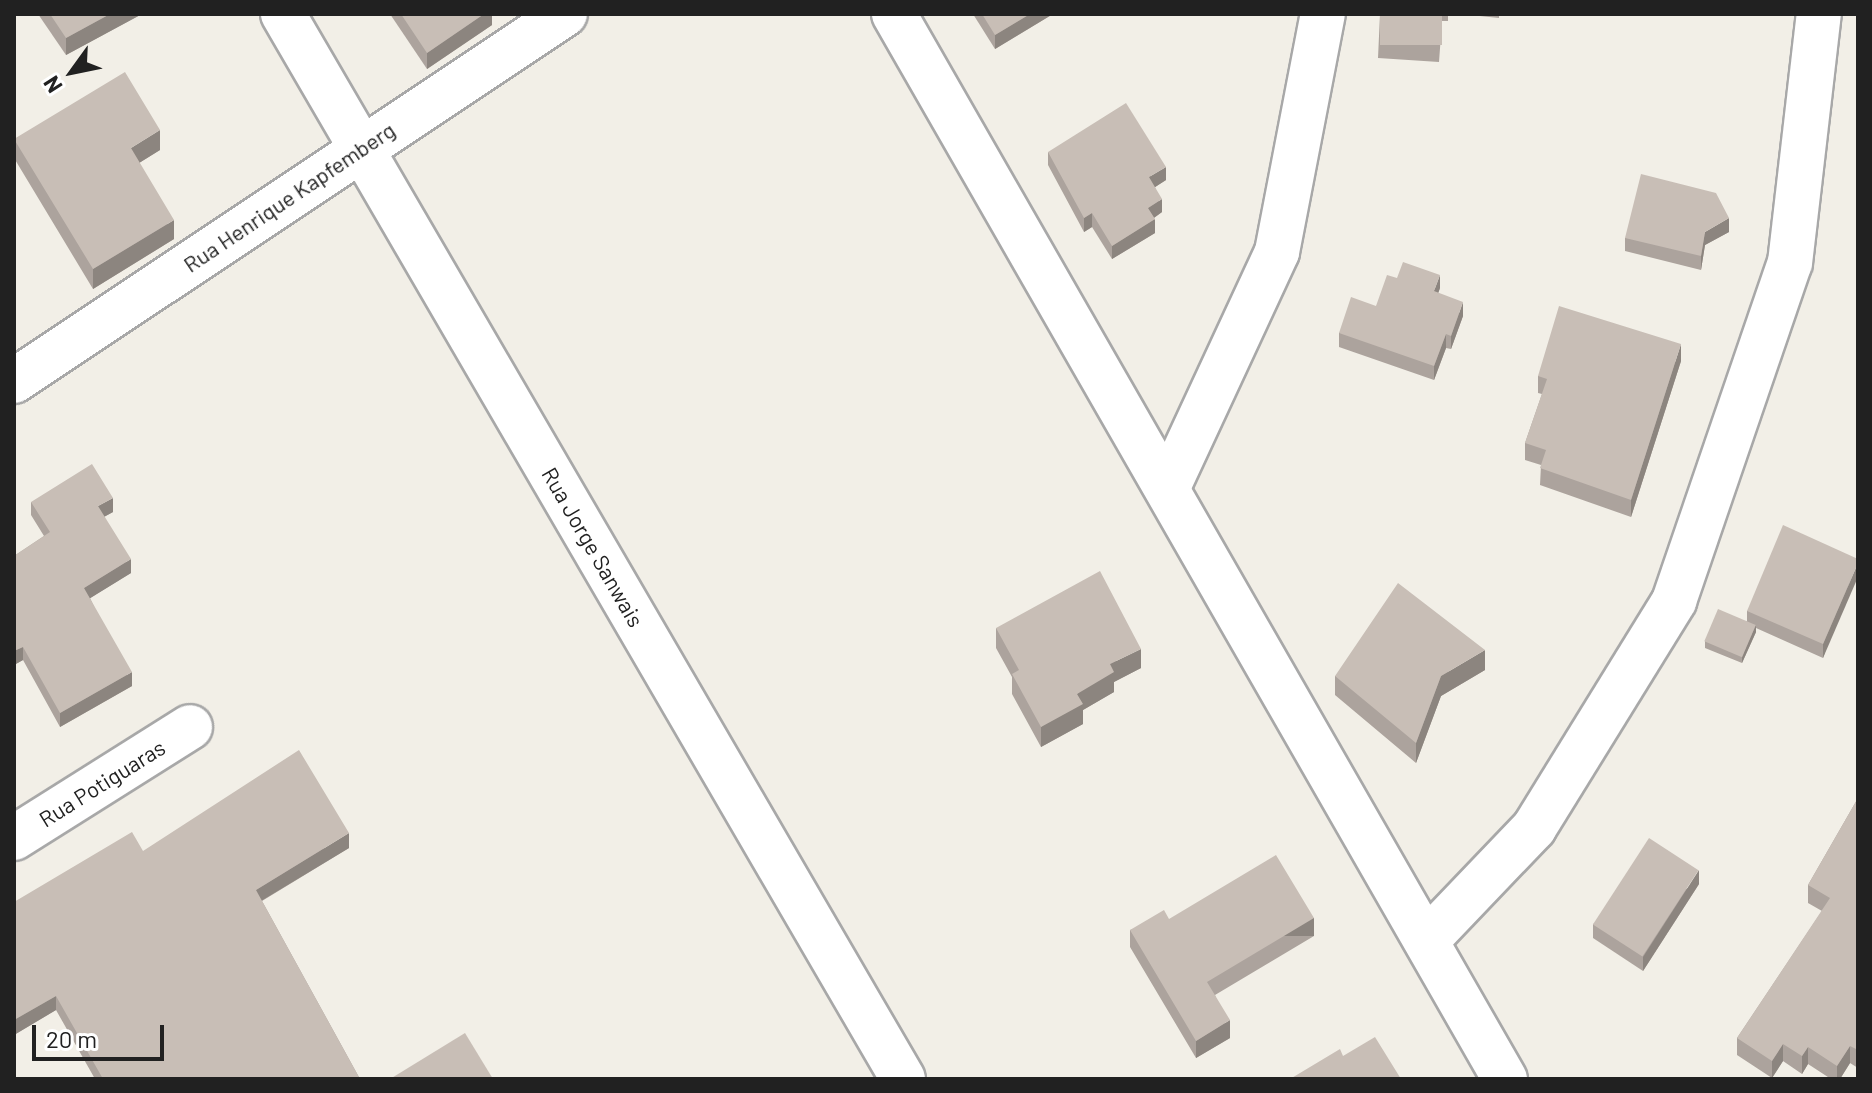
<!DOCTYPE html>
<html>
<head>
<meta charset="utf-8">
<style>
	body { margin:0 }
	#map { position:relative; width:1872px; height:1093px; overflow:hidden; background:#f2efe7; font-family:Barlow,sans-serif }
	div>[style] { position:absolute }
	[style*='--x'] { left:calc(var(--x)*1px); top:calc(var(--y)*1px); width:calc(var(--w)*1px); rotate:calc(var(--a)*1deg) }
	.roads { filter:drop-shadow(2px 0 #a8a8a8) drop-shadow(-2px 0 #a8a8a8) drop-shadow(0 2px #a8a8a8) drop-shadow(0 -2px #a8a8a8) }
	.minor>* { height:44px; margin:-22px; padding:0 22px; transform-origin:22px; border-radius:22px; background:#fff }
	.wall>* { inset:0; background:#aca39d }
	.shaded-wall>* { inset:0; background:#8c857f; transform-origin:0 0 }
	.building>* { inset:0; background:#c8beb6; transform-origin:0 0 }
	span { translate:-50% -50%; white-space:nowrap; text-align:center; line-height:1.15; -webkit-text-stroke:6px #fff; paint-order:stroke }
	.street-label { font-size:22px; color:#212121 }
	.frame { position:absolute; inset:0; border:16px solid #212121; pointer-events:none }
	.north { position:absolute; left:32px; top:32px; width:80px; height:80px; -webkit-text-stroke:6px #fff; paint-order:stroke; rotate:237deg; font-size:22px; font-weight:700; line-height:32px; text-align:center; color:#212121 }
	.north::after { content:''; display:block; margin:auto; width:28px; height:36px; background:#212121; clip-path:polygon(50% 0,100% 100%,50% 72%,0 100%) }
	.scale { position:absolute; left:32px; top:1025px; width:132px; height:36px; box-sizing:border-box; border:4px solid #212121; border-top:0; padding-left:10px; font-size:24px; line-height:28px; white-space:nowrap; color:#212121; -webkit-text-stroke:6px #fff; paint-order:stroke }
</style>
</head>
<body>
<div id="map">
	<div class="roads">
		<div class="minor">
			<i style="--x:283;--y:14;--w:1232;--a:59.79"></i>
			<i style="--x:894;--y:14;--w:1228;--a:60.16"></i>
			<i style="--x:14;--y:381;--w:662;--a:-33.67"></i>
			<i style="--x:1168;--y:487;--w:259;--a:-65.1"></i>
			<i style="--x:1277;--y:252;--w:242;--a:-79.1"></i>
			<i style="--x:14;--y:838;--w:208;--a:-32.2"></i>
			<i style="--x:1427;--y:940;--w:155;--a:-46.3"></i>
			<i style="--x:1534;--y:828;--w:267;--a:-58.3"></i>
			<i style="--x:1674;--y:601;--w:357;--a:-71.1"></i>
			<i style="--x:1790;--y:263;--w:251;--a:-83.4"></i>
		</div>
	</div>
	<div class="wall">
		<i style="clip-path:polygon(38px 14px,142px 14px,66px 55px)"></i>
		<i style="clip-path:polygon(390px 14px,492px 14px,492px 25px,427px 69px)"></i>
		<i style="clip-path:polygon(973px 14px,1053px 14px,995px 49px)"></i>
		<i style="clip-path:polygon(1380px 14px,1448px 14px,1448px 21px,1442px 21px,1439px 62px,1378px 58px)"></i>
		<i style="clip-path:polygon(1460px 14px,1499px 14px,1499px 18px)"></i>
		<i style="clip-path:polygon(14px 139px,160px 150px,139px 163px,174px 239px,93px 289px,14px 158px)"></i>
		<i style="clip-path:polygon(1048px 152px,1166px 180px,1155px 187px,1162px 212px,1154px 218px,1155px 233px,1112px 259px,1092px 227px,1084px 232px,1048px 165px)"></i>
		<i style="clip-path:polygon(1729px 232px,1705px 245px,1701px 270px,1625px 251px,1625px 238px)"></i>
		<i style="clip-path:polygon(1440px 288px,1438px 293px,1463px 316px,1451px 349px,1446px 348px,1434px 380px,1339px 347px,1339px 333px,1376px 306px)"></i>
		<i style="clip-path:polygon(1681px 361px,1631px 517px,1540px 485px,1541px 465px,1525px 460px,1525px 443px,1542px 394px,1538px 393px,1538px 376px)"></i>
		<i style="clip-path:polygon(31px 502px,113px 512px,104px 517px,131px 573px,90px 598px,132px 686px,60px 727px,23px 660px,14px 665px,14px 556px,44px 536px,31px 515px)"></i>
		<i style="clip-path:polygon(1858px 559px,1823px 658px,1756px 628px,1756px 632px,1742px 663px,1705px 648px,1705px 641px,1747px 621px,1747px 611px)"></i>
		<i style="clip-path:polygon(996px 628px,1141px 668px,1114px 682px,1114px 692px,1083px 710px,1083px 724px,1041px 747px,1012px 694px,1012px 677px,996px 648px)"></i>
		<i style="clip-path:polygon(1485px 670px,1441px 696px,1416px 763px,1335px 695px,1335px 676px)"></i>
		<i style="clip-path:polygon(1858px 798px,1858px 1068px,1850px 1063px,1840px 1079px,1831px 1079px,1808px 1064px,1802px 1074px,1783px 1061px,1772px 1078px,1737px 1055px,1737px 1038px,1822px 911px,1808px 903px,1808px 885px)"></i>
		<i style="clip-path:polygon(349px 848px,262px 901px,360px 1079px,95px 1079px,56px 1010px,14px 1035px,14px 902px,143px 851px)"></i>
		<i style="clip-path:polygon(1699px 884px,1643px 971px,1593px 938px,1593px 924px)"></i>
		<i style="clip-path:polygon(1169px 919px,1314px 936px,1215px 995px,1230px 1038px,1196px 1058px,1130px 947px,1130px 930px)"></i>
	</div>
	<div class="shaded-wall">
		<i style="clip-path:polygon(110px 14px,142px 14px,66px 55px,66px 38px)"></i>
		<i style="clip-path:polygon(484px 14px,492px 14px,492px 25px,427px 69px,427px 53px)"></i>
		<i style="clip-path:polygon(1030px 14px,1053px 14px,995px 49px,995px 35px)"></i>
		<i style="clip-path:polygon(160px 130px,160px 150px,131px 168px,131px 148px)"></i>
		<i style="clip-path:polygon(1166px 167px,1166px 180px,1149px 191px,1149px 177px)"></i>
		<i style="clip-path:polygon(1162px 199px,1162px 212px,1148px 222px,1148px 208px)"></i>
		<i style="clip-path:polygon(1092px 213px,1092px 227px,1084px 232px,1084px 218px)"></i>
		<i style="clip-path:polygon(1729px 218px,1729px 232px,1705px 245px,1701px 270px,1701px 256px,1705px 232px)"></i>
		<i style="clip-path:polygon(1155px 219px,1155px 233px,1112px 259px,1112px 246px)"></i>
		<i style="clip-path:polygon(174px 220px,174px 239px,93px 289px,93px 269px)"></i>
		<i style="clip-path:polygon(1440px 275px,1440px 288px,1434px 305px,1434px 291px)"></i>
		<i style="clip-path:polygon(1463px 302px,1463px 316px,1451px 349px,1451px 336px)"></i>
		<i style="clip-path:polygon(1446px 334px,1446px 348px,1434px 380px,1434px 366px)"></i>
		<i style="clip-path:polygon(1681px 344px,1681px 361px,1631px 517px,1631px 500px)"></i>
		<i style="clip-path:polygon(113px 498px,113px 512px,98px 520px,98px 506px)"></i>
		<i style="clip-path:polygon(131px 559px,131px 573px,84px 602px,84px 588px)"></i>
		<i style="clip-path:polygon(1858px 563px,1858px 577px,1823px 658px,1823px 644px)"></i>
		<i style="clip-path:polygon(1756px 625px,1756px 632px,1742px 663px,1742px 656px)"></i>
		<i style="clip-path:polygon(23px 647px,23px 660px,14px 665px,14px 651px)"></i>
		<i style="clip-path:polygon(1141px 649px,1141px 668px,1114px 682px,1114px 692px,1083px 710px,1083px 724px,1041px 747px,1041px 727px,1110px 664px)"></i>
		<i style="clip-path:polygon(1485px 650px,1485px 670px,1441px 696px,1416px 763px,1416px 743px,1441px 676px)"></i>
		<i style="clip-path:polygon(132px 672px,132px 686px,60px 727px,60px 713px)"></i>
		<i style="clip-path:polygon(349px 833px,349px 848px,256px 904px,256px 890px)"></i>
		<i style="clip-path:polygon(1699px 870px,1699px 884px,1643px 971px,1643px 957px)"></i>
		<i style="left:1314px;top:918px;width:18px;height:125px;rotate:90deg"></i>
		<i style="clip-path:polygon(56px 996px,56px 1010px,14px 1035px,14px 1020px)"></i>
		<i style="clip-path:polygon(1230px 1020px,1230px 1038px,1196px 1058px,1196px 1041px)"></i>
		<i style="clip-path:polygon(1783px 1044px,1783px 1061px,1772px 1078px,1772px 1061px)"></i>
		<i style="clip-path:polygon(1850px 1046px,1850px 1063px,1840px 1079px,1837px 1079px,1837px 1066px)"></i>
		<i style="clip-path:polygon(1808px 1047px,1808px 1064px,1802px 1074px,1802px 1056px)"></i>
	</div>
	<div class="building">
		<i style="clip-path:polygon(50px 14px,110px 14px,66px 38px)"></i>
		<i style="clip-path:polygon(401px 14px,484px 14px,427px 53px)"></i>
		<i style="clip-path:polygon(982px 14px,1030px 14px,995px 35px)"></i>
		<i style="left:1380px;top:14px;width:62px;height:31px"></i>
		<i style="clip-path:polygon(125px 72px,160px 130px,131px 148px,174px 220px,93px 269px,14px 139px)"></i>
		<i style="clip-path:polygon(1126px 103px,1166px 167px,1149px 177px,1162px 199px,1148px 208px,1155px 219px,1112px 246px,1092px 213px,1084px 218px,1048px 152px)"></i>
		<i style="clip-path:polygon(1641px 174px,1716px 193px,1729px 218px,1705px 232px,1701px 256px,1625px 238px)"></i>
		<i style="clip-path:polygon(1403px 262px,1440px 275px,1434px 291px,1463px 302px,1451px 336px,1446px 334px,1434px 366px,1339px 333px,1351px 297px,1376px 306px,1387px 275px,1397px 278px)"></i>
		<i style="clip-path:polygon(1559px 306px,1681px 344px,1631px 500px,1540px 468px,1546px 450px,1525px 443px,1547px 379px,1538px 376px)"></i>
		<i style="clip-path:polygon(92px 464px,113px 498px,98px 506px,131px 559px,84px 588px,132px 672px,60px 713px,23px 647px,14px 651px,14px 556px,50px 532px,31px 502px)"></i>
		<i style="clip-path:polygon(1783px 525px,1858px 559px,1858px 563px,1823px 644px,1747px 611px)"></i>
		<i style="clip-path:polygon(1100px 571px,1141px 649px,1110px 664px,1114px 672px,1077px 694px,1083px 704px,1041px 727px,1012px 674px,1019px 670px,996px 628px)"></i>
		<i style="clip-path:polygon(1398px 583px,1485px 650px,1441px 676px,1416px 743px,1335px 676px)"></i>
		<i style="left:1718px;top:609px;width:41px;height:35px;rotate:23deg"></i>
		<i style="clip-path:polygon(299px 750px,349px 833px,256px 890px,360px 1079px,103px 1079px,56px 996px,14px 1020px,14px 902px,132px 832px,143px 851px)"></i>
		<i style="clip-path:polygon(1858px 798px,1858px 1050px,1850px 1046px,1837px 1066px,1808px 1047px,1802px 1056px,1783px 1044px,1772px 1061px,1737px 1038px,1830px 898px,1808px 885px)"></i>
		<i style="left:1649px;top:838px;width:59px;height:103px;rotate:33deg"></i>
		<i style="clip-path:polygon(1276px 855px,1314px 918px,1207px 982px,1230px 1020px,1196px 1041px,1130px 930px,1164px 910px,1169px 919px)"></i>
		<i style="clip-path:polygon(465px 1033px,493px 1079px,390px 1079px)"></i>
		<i style="clip-path:polygon(1375px 1037px,1401px 1079px,1290px 1079px,1340px 1049px,1343px 1056px)"></i>
	</div>
	<div class="street-label">
		<span style="left:289px;top:197px;rotate:-34deg">Rua Henrique Kapfemberg</span>
		<span style="left:593px;top:547px;rotate:60deg">Rua Jorge Sanwais</span>
		<span style="left:102px;top:783px;rotate:-32deg">Rua Potiguaras</span>
	</div>
	<div class="frame"></div>
	<div class="north">N</div>
	<div class="scale">20 m</div>
</div>
</body>
</html>
